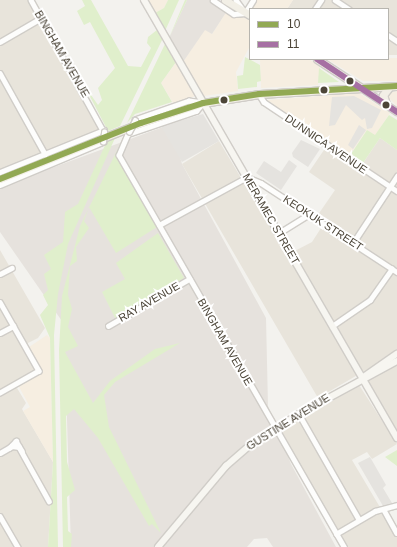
<!DOCTYPE html>
<html>
<head>
<meta charset="utf-8">
<style>
	body { margin:0 }
	#map { position:relative; width:397px; height:547px; overflow:hidden; background:#f3f2ee; font-family:Helvetica,sans-serif }
	div>[style] { position:absolute }
	[style*='--x'] { left:calc(var(--x)*1px); top:calc(var(--y)*1px); width:calc(var(--w)*1px); rotate:calc(var(--a)*1deg) }
	.residential>* { inset:0; background:#e8e4db }
	.commercial>* { inset:0; background:#f6eee1 }
	.industrial>* { inset:0; background:#e6e2dd }
	.green>* { inset:0; background:#e0efcc }
	.parking>* { inset:0; background:#e5e3df }
	.roads { filter:drop-shadow(1px 0 #d0cdc8) drop-shadow(-1px 0 #d0cdc8) drop-shadow(0 1px #d0cdc8) drop-shadow(0 -1px #d0cdc8) }
	.street>* { height:4.5px; margin:-2.25px; padding:0 2.25px; transform-origin:2.25px; border-radius:2.25px; background:#fdfdfc }
	.secondary>* { height:6px; margin:-3px; padding:0 3px; transform-origin:3px; border-radius:3px; background:#f7f6f1 }
	.primary>* { height:7px; margin:-3.5px; padding:0 3.5px; transform-origin:3.5px; border-radius:3.5px; background:#f2efe6 }
	.bridges { filter:drop-shadow(1px 0 #d0cdc8) drop-shadow(-1px 0 #d0cdc8) drop-shadow(0 1px #d0cdc8) drop-shadow(0 -1px #d0cdc8) }
	.street-bridge>* { height:4.5px; margin:-2.25px; padding:0 2.25px; transform-origin:2.25px; border-radius:2.25px; background:#fdfdfc }
	.bus-1>* { height:6px; margin:-3px; padding:0 3px; transform-origin:3px; border-radius:3px; background:#92a954 }
	.bus-2>* { height:6px; margin:-3px; padding:0 3px; transform-origin:3px; border-radius:3px; background:#a670a3 }
	.dots>* { width:11px; height:11px; translate:-50% -50%; box-sizing:border-box; border:2px solid #fff; border-radius:50% }
	span { translate:-50% -50%; white-space:nowrap; text-align:center; line-height:1.15; -webkit-text-stroke:4px #fff; paint-order:stroke }
	.street-label { font-size:11px; color:#4c4538 }
	.legend { position:absolute; left:249px; top:8px; width:140px; height:52px; box-sizing:border-box; background:#fff; border:1px solid #b7b5af; margin:0; padding:5px 7px; list-style:none; font-size:12px; color:#4c4538 }
	.legend li { display:flex; align-items:center; gap:8px; height:20px }
	.legend b { width:20px; border:1px solid #b7b5af }
</style>
</head>
<body>
<div id="map">
	<div class="residential">
		<i style="clip-path:polygon(0 0,28px 0,101px 128px,0 170px)"></i>
		<i style="clip-path:polygon(293px 0,397px 0,397px 55px,388px 55px,388px 9px,287px 9px)"></i>
		<i style="clip-path:polygon(380px 138px,397px 150px,397px 352px,318px 398px,182px 164px,219px 141px,287px 255px,312px 242px,321px 228px,313px 222px,335px 190px,309px 172px,326px 147px,359px 169px)"></i>
		<i style="clip-path:polygon(0 250px,45px 328px,38px 338px,22px 346px,35px 370px,14px 383px,26px 403px,22px 409px,53px 462px,48px 547px,0 547px)"></i>
		<i style="clip-path:polygon(397px 364px,397px 432px,368px 381px)"></i>
		<i style="clip-path:polygon(359px 385px,397px 444px,372px 459px,367px 452px,352px 460px,397px 536px,397px 547px,347px 547px,281px 434px,282px 430px)"></i>
	</div>
	<div class="commercial">
		<i style="clip-path:polygon(147px 0,168px 0,164px 8px,155px 13px)"></i>
		<i style="clip-path:polygon(257px 0,293px 0,287px 9px,252px 9px)"></i>
		<i style="clip-path:polygon(227px 11px,250px 20px,250px 46px,236px 72px,238px 91px,204px 96px,183px 62px,205px 29px,212px 34px)"></i>
		<i style="clip-path:polygon(397px 58px,397px 81px,363px 81px,327px 59px)"></i>
		<i style="clip-path:polygon(260px 59px,309px 59px,320px 66px,318px 85px,261px 88px)"></i>
		<i style="clip-path:polygon(177px 61px,196px 96px,173px 103px,161px 83px)"></i>
		<i style="clip-path:polygon(397px 91px,397px 106px,385px 94px)"></i>
		<i style="clip-path:polygon(359px 93px,390px 113px,375px 136px,367px 130px,349px 156px,267px 100px)"></i>
		<i style="clip-path:polygon(47px 335px,50px 338px,53px 462px,23px 411px,30px 407px,18px 385px,42px 371px,29px 347px)"></i>
	</div>
	<div class="industrial">
		<i style="clip-path:polygon(187px 0,210px 0,227px 11px,212px 34px,205px 30px,183px 62px,169px 38px)"></i>
		<i style="clip-path:polygon(171px 124px,182px 164px,266px 318px,268px 406px,291px 464px,336px 547px,273px 547px,267px 538px,254px 539px,247px 547px,71px 547px,64px 324px,0 232px,0 187px)"></i>
	</div>
	<div class="green">
		<i style="clip-path:polygon(82px 0,91px 0,128px 66px,141px 67px,151px 48px,147px 43px,148px 37px,157px 30px,163px 38px,120px 126px,108px 131px,84px 85px,98px 105px,102px 100px,98px 88px,115px 68px,90px 22px,84px 25px,77px 11px,85px 6px)"></i>
		<i style="clip-path:polygon(168px 0,179px 0,165px 31px,155px 13px,164px 8px)"></i>
		<i style="clip-path:polygon(185px 0,187px 0,169px 38px,182px 7px)"></i>
		<i style="clip-path:polygon(165px 44px,176px 62px,161px 83px,172px 102px,135px 114px,127px 123px)"></i>
		<i style="clip-path:polygon(245px 57px,260px 65px,261px 81px,257px 82px,257px 87px,238px 89px,237px 76px,243px 75px)"></i>
		<i style="clip-path:polygon(319px 68px,339px 82px,318px 83px)"></i>
		<i style="clip-path:polygon(389px 115px,397px 120px,397px 150px,380px 138px,363px 163px,351px 154px,367px 130px,375px 135px)"></i>
		<i style="clip-path:polygon(125px 134px,118px 158px,157px 227px,116px 253px,89px 207px,84px 221px,89px 228px,76px 247px,77px 261px,70px 266px,68px 295px,72px 309px,68px 327px,78px 346px,65px 352px,93px 403px,110px 381px,155px 349px,180px 343px,115px 382px,104px 395px,109px 427px,161px 533px,152px 524px,149px 526px,98px 438px,74px 409px,66px 416px,67px 462px,75px 490px,67px 497px,68px 531px,72px 534px,71px 547px,63px 547px,59px 350px,62px 296px,80px 226px)"></i>
		<i style="clip-path:polygon(115px 138px,68px 244px,58px 294px,54px 335px,58px 547px,48px 547px,53px 462px,50px 338px,40px 315px,48px 305px,43px 295px,48px 290px,44px 274px,51px 269px,44px 255px,63px 242px,65px 212px,78px 204px,107px 141px)"></i>
		<i style="clip-path:polygon(158px 233px,184px 278px,115px 318px,102px 292px,125px 279px,116px 263px)"></i>
		<i style="clip-path:polygon(397px 450px,397px 466px,385px 457px)"></i>
	</div>
	<div class="parking">
		<i style="clip-path:polygon(354px 96px,381px 110px,372px 128px,367px 129px,365px 118px,362px 120px,346px 105px,335px 125px,329px 126px,332px 97px)"></i>
		<i style="clip-path:polygon(203px 114px,219px 141px,182px 162px,161px 126px)"></i>
		<i style="clip-path:polygon(359px 125px,366px 130px,353px 149px,348px 145px)"></i>
		<i style="clip-path:polygon(301px 140px,320px 149px,308px 167px,293px 157px,292px 153px)"></i>
		<i style="clip-path:polygon(289px 160px,297px 166px,281px 190px,256px 173px,264px 161px,281px 172px)"></i>
		<i style="clip-path:polygon(370px 457px,386px 485px,383px 488px,392px 503px,383px 506px,358px 463px)"></i>
	</div>
	<div class="roads">
		<div class="street">
			<i style="--x:31;--y:0;--w:151;--a:61.1"></i>
			<i style="--x:213;--y:0;--w:25;--a:34"></i>
			<i style="--x:234;--y:14;--w:11;--a:-5"></i>
			<i style="--x:236;--y:0;--w:14;--a:54"></i>
			<i style="--x:335;--y:0;--w:17;--a:33"></i>
			<i style="--x:315;--y:9;--w:11;--a:-56"></i>
			<i style="--x:245;--y:13;--w:15;--a:-58"></i>
			<i style="--x:388;--y:35;--w:11;--a:34"></i>
			<i style="--x:0;--y:42;--w:48;--a:-30.3"></i>
			<i style="--x:0;--y:73;--w:93;--a:60.9"></i>
			<i style="--x:259;--y:94;--w:9;--a:58"></i>
			<i style="--x:264;--y:102;--w:160;--a:33.8"></i>
			<i style="--x:129;--y:132;--w:25;--a:113"></i>
			<i style="--x:119;--y:155;--w:452;--a:60.1"></i>
			<i style="--x:128;--y:134;--w:72;--a:-18.7"></i>
			<i style="--x:196;--y:111;--w:11;--a:-49"></i>
			<i style="--x:203;--y:103;--w:14;--a:-172"></i>
			<i style="--x:189;--y:101;--w:57;--a:160.6"></i>
			<i style="--x:0;--y:172;--w:112;--a:-22"></i>
			<i style="--x:0;--y:185;--w:112;--a:-22.7"></i>
			<i style="--x:159;--y:225;--w:100;--a:-28.6"></i>
			<i style="--x:247;--y:177;--w:15;--a:23"></i>
			<i style="--x:261;--y:183;--w:163;--a:33.2"></i>
			<i style="--x:279;--y:233;--w:36;--a:-32"></i>
			<i style="--x:353;--y:243;--w:80;--a:-56.7"></i>
			<i style="--x:0;--y:274;--w:13;--a:-27"></i>
			<i style="--x:0;--y:302;--w:79;--a:60.5"></i>
			<i style="--x:39;--y:371;--w:45;--a:150.6"></i>
			<i style="--x:108;--y:326;--w:94;--a:-30.1"></i>
			<i style="--x:332;--y:326;--w:46;--a:-34.4"></i>
			<i style="--x:370;--y:300;--w:38;--a:-55"></i>
			<i style="--x:0;--y:333;--w:15;--a:-28"></i>
			<i style="--x:299;--y:414;--w:121;--a:60.3"></i>
			<i style="--x:9;--y:448;--w:10;--a:-45"></i>
			<i style="--x:16;--y:441;--w:12;--a:59"></i>
			<i style="--x:0;--y:453;--w:14;--a:-30"></i>
			<i style="--x:12;--y:446;--w:7;--a:8"></i>
			<i style="--x:19;--y:447;--w:62;--a:60.9"></i>
			<i style="--x:384;--y:510;--w:26;--a:61"></i>
			<i style="--x:0;--y:516;--w:36;--a:60"></i>
			<i style="--x:336;--y:534;--w:45;--a:-30.5"></i>
			<i style="--x:375;--y:511;--w:23;--a:-15"></i>
		</div>
		<div class="secondary">
			<i style="--x:144;--y:0;--w:506;--a:59.99"></i>
			<i style="--x:360;--y:87;--w:45;--a:34"></i>
			<i style="--x:365;--y:376;--w:39;--a:-35"></i>
			<i style="--x:158;--y:547;--w:106;--a:-50"></i>
			<i style="--x:226;--y:466;--w:32;--a:-41"></i>
			<i style="--x:250;--y:445;--w:58;--a:-32.3"></i>
			<i style="--x:299;--y:414;--w:111;--a:-28.4"></i>
		</div>
		<div class="primary">
			<i style="--x:225;--y:0;--w:29;--a:31"></i>
			<i style="--x:317;--y:59;--w:51;--a:33.1"></i>
			<i style="--x:386;--y:104;--w:9;--a:-108"></i>
			<i style="--x:383;--y:95;--w:11;--a:-52"></i>
			<i style="--x:0;--y:179;--w:152;--a:-21.7"></i>
			<i style="--x:141;--y:123;--w:65;--a:-17.9"></i>
			<i style="--x:203;--y:103;--w:57;--a:-9.1"></i>
			<i style="--x:259;--y:94;--w:138;--a:-3.3"></i>
		</div>
	</div>
	<div class="bridges">
		<div class="street-bridge">
			<i style="--x:129;--y:132;--w:13;--a:-63"></i>
			<i style="--x:103;--y:142;--w:10;--a:-84"></i>
		</div>
	</div>
	<div class="bus-1">
		<i style="--x:0;--y:179;--w:152;--a:-21.7"></i>
		<i style="--x:141;--y:123;--w:65;--a:-17.9"></i>
		<i style="--x:203;--y:103;--w:57;--a:-9.1"></i>
		<i style="--x:259;--y:94;--w:138;--a:-3.3"></i>
	</div>
	<div class="bus-2">
		<i style="--x:317;--y:59;--w:96;--a:33.5"></i>
	</div>
	<div class="dots">
		<i style="left:350px;top:81px;background:#4c4538"></i>
		<i style="left:324px;top:90px;background:#4c4538"></i>
		<i style="left:224px;top:100px;background:#4c4538"></i>
		<i style="left:386px;top:105px;background:#4c4538"></i>
	</div>
	<div class="street-label">
		<span style="left:62px;top:54px;rotate:60deg">BINGHAM AVENUE</span>
		<span style="left:326px;top:144px;rotate:34deg">DUNNICA AVENUE</span>
		<span style="left:271px;top:219px;rotate:60deg">MERAMEC STREET</span>
		<span style="left:323px;top:223px;rotate:33deg">KEOKUK STREET</span>
		<span style="left:149px;top:302px;rotate:-30deg">RAY AVENUE</span>
		<span style="left:225px;top:342px;rotate:60deg">BINGHAM AVENUE</span>
		<span style="left:288px;top:422px;rotate:-32deg">GUSTINE AVENUE</span>
	</div>
	<ul class="legend">
	<li><b style="height:5px;background:#92a954"></b>10</li>
	<li><b style="height:5px;background:#a670a3"></b>11</li>
	</ul>
</div>
</body>
</html>
